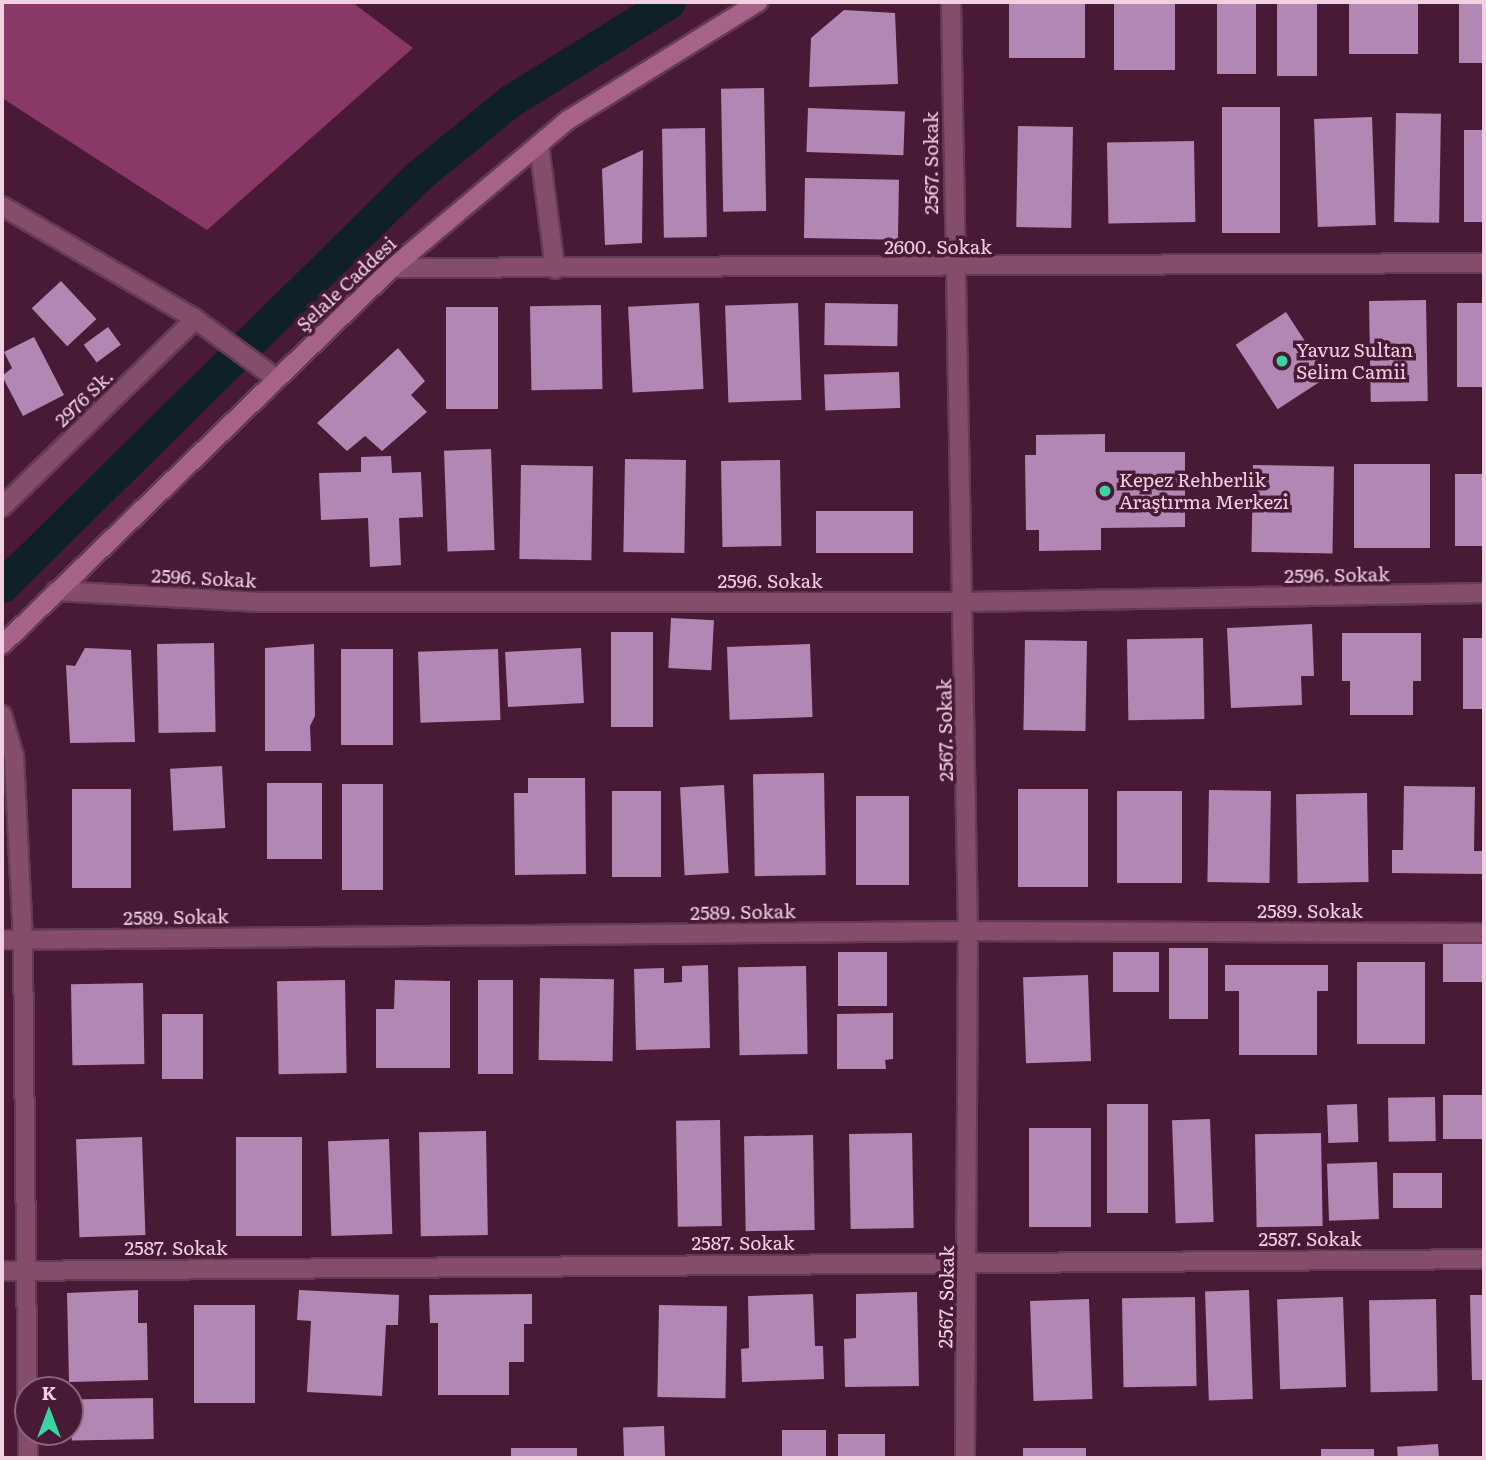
<!DOCTYPE html>
<html>
<head>
<meta charset="utf-8">
<style>
	body { margin:0 }
	#map { position:relative; width:1486px; height:1460px; overflow:hidden; background:#491a36; font-family:Literata,serif }
	div>[style] { position:absolute }
	[style*='--x'] { left:calc(var(--x)*1px); top:calc(var(--y)*1px); width:calc(var(--w)*1px); rotate:calc(var(--a)*1deg) }
	.forest>* { inset:0; background:#8a3868 }
	.canal>* { height:33px; margin:-16.5px; padding:0 16.5px; transform-origin:16.5px; border-radius:16.5px; background:#102027 }
	.building>* { inset:0; background:#b387b3; transform-origin:0 0 }
	.roads { filter:drop-shadow(2px 0 #643b54) drop-shadow(-2px 0 #643b54) drop-shadow(0 2px #643b54) drop-shadow(0 -2px #643b54) }
	.street>* { height:18px; margin:-9px; padding:0 9px; transform-origin:9px; border-radius:9px; background:#844e6b }
	.secondary>* { height:18px; margin:-9px; padding:0 9px; transform-origin:9px; border-radius:9px; background:#a66287 }
	.dots>* { width:19px; height:19px; translate:-50% -50%; box-sizing:border-box; border:4px solid #491a36; border-radius:50% }
	span { translate:-50% -50%; white-space:nowrap; text-align:center; line-height:1.15; -webkit-text-stroke:7px #491a36; paint-order:stroke }
	.street-label { font-size:19px; color:#f1d1e1 }
	.poi-label { font-size:19px; color:#f1d1e1 }
	.left { translate:0 -50%; text-align:left }
	.frame { position:absolute; inset:0; border:4px solid #f1d1e1; pointer-events:none }
	.north { position:absolute; left:14px; top:1376px; width:70px; height:70px; box-sizing:border-box; background:#491a36; border:2px solid #8c637a; border-radius:50%; rotate:0deg; font-size:19px; font-weight:700; line-height:28px; text-align:center; color:#f1d1e1 }
	.north::after { content:''; display:block; margin:auto; width:24px; height:32px; background:#3dd4a3; clip-path:polygon(50% 0,100% 100%,50% 72%,0 100%) }
</style>
</head>
<body>
<div id="map">
	<div class="forest">
		<i style="clip-path:polygon(2px 2px,352px 2px,413px 48px,207px 230px,2px 98px)"></i>
	</div>
	<div class="canal">
		<i style="--x:2;--y:586;--w:584;--a:-44.58"></i>
		<i style="--x:418;--y:176;--w:119;--a:-39.2"></i>
		<i style="--x:510;--y:101;--w:187;--a:-31.9"></i>
	</div>
	<div class="building">
		<i style="left:1009px;top:2px;width:76px;height:56px"></i>
		<i style="left:1114px;top:2px;width:61px;height:68px"></i>
		<i style="left:1217px;top:2px;width:39px;height:72px"></i>
		<i style="left:1277px;top:2px;width:40px;height:74px"></i>
		<i style="left:1349px;top:2px;width:69px;height:52px"></i>
		<i style="left:1459px;top:2px;width:25px;height:61px"></i>
		<i style="clip-path:polygon(844px 10px,895px 13px,898px 84px,809px 87px,811px 38px)"></i>
		<i style="left:764px;top:88px;width:123px;height:43px;rotate:89deg"></i>
		<i style="left:1222px;top:107px;width:58px;height:126px"></i>
		<i style="left:808px;top:108px;width:97px;height:44px;rotate:2deg"></i>
		<i style="left:1396px;top:113px;width:45px;height:109px;rotate:1deg"></i>
		<i style="left:1372px;top:117px;width:108px;height:58px;rotate:88deg"></i>
		<i style="left:1018px;top:126px;width:55px;height:101px;rotate:1deg"></i>
		<i style="left:705px;top:128px;width:109px;height:43px;rotate:89deg"></i>
		<i style="left:1484px;top:130px;width:92px;height:20px;rotate:90deg"></i>
		<i style="left:1194px;top:141px;width:81px;height:87px;rotate:89deg"></i>
		<i style="clip-path:polygon(643px 150px,642px 243px,605px 245px,602px 169px)"></i>
		<i style="left:805px;top:178px;width:94px;height:60px;rotate:1deg"></i>
		<i style="left:61px;top:281px;width:52px;height:40px;rotate:47deg"></i>
		<i style="left:1426px;top:300px;width:101px;height:57px;rotate:89deg"></i>
		<i style="left:699px;top:303px;width:86px;height:71px;rotate:87deg"></i>
		<i style="left:798px;top:303px;width:97px;height:73px;rotate:88deg"></i>
		<i style="left:825px;top:303px;width:73px;height:42px;rotate:1deg"></i>
		<i style="left:1484px;top:303px;width:84px;height:27px;rotate:90deg"></i>
		<i style="left:601px;top:305px;width:84px;height:71px;rotate:89deg"></i>
		<i style="left:446px;top:307px;width:52px;height:102px"></i>
		<i style="left:1286px;top:312px;width:77px;height:60px;rotate:57deg"></i>
		<i style="left:108px;top:327px;width:22px;height:30px;rotate:54deg"></i>
		<i style="clip-path:polygon(34px 337px,64px 395px,23px 416px,2px 376px,12px 368px,4px 352px)"></i>
		<i style="clip-path:polygon(398px 348px,425px 381px,411px 395px,427px 412px,382px 451px,365px 436px,347px 451px,317px 423px)"></i>
		<i style="left:899px;top:372px;width:36px;height:75px;rotate:88deg"></i>
		<i style="clip-path:polygon(1105px 434px,1105px 452px,1185px 452px,1185px 527px,1101px 528px,1101px 550px,1039px 551px,1039px 530px,1026px 530px,1025px 455px,1036px 455px,1036px 435px)"></i>
		<i style="left:491px;top:449px;width:101px;height:47px;rotate:88deg"></i>
		<i style="clip-path:polygon(391px 456px,392px 473px,421px 472px,423px 517px,399px 518px,401px 565px,370px 567px,368px 518px,321px 520px,319px 473px,361px 472px,361px 457px)"></i>
		<i style="left:625px;top:459px;width:61px;height:93px;rotate:1deg"></i>
		<i style="left:780px;top:460px;width:86px;height:59px;rotate:89deg"></i>
		<i style="left:1430px;top:464px;width:84px;height:76px;rotate:90deg"></i>
		<i style="left:521px;top:465px;width:72px;height:94px;rotate:1deg"></i>
		<i style="left:1253px;top:465px;width:81px;height:87px;rotate:1deg"></i>
		<i style="left:1455px;top:474px;width:29px;height:72px"></i>
		<i style="left:816px;top:511px;width:97px;height:42px"></i>
		<i style="left:671px;top:618px;width:43px;height:50px;rotate:3deg"></i>
		<i style="clip-path:polygon(1312px 624px,1314px 676px,1301px 676px,1302px 705px,1231px 708px,1227px 628px)"></i>
		<i style="left:611px;top:632px;width:42px;height:95px"></i>
		<i style="clip-path:polygon(1342px 633px,1421px 633px,1421px 681px,1413px 681px,1413px 715px,1350px 715px,1350px 681px,1342px 681px)"></i>
		<i style="left:1203px;top:638px;width:81px;height:76px;rotate:89deg"></i>
		<i style="left:1463px;top:638px;width:21px;height:71px"></i>
		<i style="left:1025px;top:640px;width:62px;height:90px;rotate:1deg"></i>
		<i style="left:214px;top:643px;width:89px;height:57px;rotate:89deg"></i>
		<i style="clip-path:polygon(314px 644px,315px 716px,310px 726px,311px 751px,265px 751px,265px 648px)"></i>
		<i style="left:810px;top:644px;width:73px;height:83px;rotate:88deg"></i>
		<i style="clip-path:polygon(85px 648px,131px 650px,135px 742px,70px 743px,66px 665px,75px 666px)"></i>
		<i style="left:581px;top:648px;width:55px;height:76px;rotate:87deg"></i>
		<i style="left:341px;top:649px;width:52px;height:96px"></i>
		<i style="left:498px;top:649px;width:71px;height:80px;rotate:88deg"></i>
		<i style="left:222px;top:766px;width:62px;height:52px;rotate:87deg"></i>
		<i style="left:824px;top:773px;width:102px;height:71px;rotate:89deg"></i>
		<i style="clip-path:polygon(528px 778px,585px 778px,586px 874px,515px 875px,514px 793px,528px 793px)"></i>
		<i style="left:267px;top:783px;width:55px;height:76px"></i>
		<i style="left:342px;top:784px;width:41px;height:106px"></i>
		<i style="left:724px;top:785px;width:88px;height:44px;rotate:87deg"></i>
		<i style="clip-path:polygon(1404px 786px,1475px 787px,1474px 851px,1484px 851px,1484px 874px,1392px 873px,1392px 850px,1403px 850px)"></i>
		<i style="left:72px;top:789px;width:59px;height:99px"></i>
		<i style="left:1018px;top:789px;width:70px;height:98px"></i>
		<i style="left:1209px;top:790px;width:62px;height:92px;rotate:1deg"></i>
		<i style="left:612px;top:791px;width:49px;height:86px"></i>
		<i style="left:1117px;top:791px;width:65px;height:92px"></i>
		<i style="left:1367px;top:793px;width:89px;height:71px;rotate:89deg"></i>
		<i style="left:856px;top:796px;width:53px;height:89px"></i>
		<i style="left:1443px;top:944px;width:41px;height:38px"></i>
		<i style="left:1169px;top:948px;width:39px;height:71px"></i>
		<i style="left:838px;top:952px;width:49px;height:54px"></i>
		<i style="left:1113px;top:952px;width:46px;height:40px"></i>
		<i style="left:1357px;top:962px;width:68px;height:82px"></i>
		<i style="clip-path:polygon(708px 965px,710px 1048px,636px 1050px,634px 969px,664px 968px,664px 983px,682px 982px,682px 966px)"></i>
		<i style="clip-path:polygon(1225px 965px,1328px 965px,1328px 991px,1317px 991px,1317px 1055px,1239px 1055px,1239px 991px,1225px 991px)"></i>
		<i style="left:806px;top:966px;width:88px;height:68px;rotate:89deg"></i>
		<i style="left:1088px;top:975px;width:86px;height:65px;rotate:88deg"></i>
		<i style="left:540px;top:978px;width:74px;height:82px;rotate:1deg"></i>
		<i style="left:345px;top:980px;width:93px;height:68px;rotate:89deg"></i>
		<i style="clip-path:polygon(395px 980px,450px 981px,450px 1068px,376px 1068px,376px 1009px,394px 1009px)"></i>
		<i style="left:478px;top:980px;width:35px;height:94px"></i>
		<i style="left:143px;top:983px;width:81px;height:72px;rotate:89deg"></i>
		<i style="clip-path:polygon(893px 1013px,893px 1059px,885px 1060px,886px 1069px,837px 1069px,837px 1014px)"></i>
		<i style="left:162px;top:1014px;width:41px;height:65px"></i>
		<i style="left:1443px;top:1095px;width:41px;height:44px"></i>
		<i style="left:1435px;top:1097px;width:44px;height:47px;rotate:89deg"></i>
		<i style="left:1107px;top:1104px;width:41px;height:109px"></i>
		<i style="left:1357px;top:1104px;width:38px;height:30px;rotate:88deg"></i>
		<i style="left:1210px;top:1119px;width:103px;height:38px;rotate:88deg"></i>
		<i style="left:720px;top:1120px;width:106px;height:44px;rotate:89deg"></i>
		<i style="left:1029px;top:1128px;width:62px;height:99px"></i>
		<i style="left:486px;top:1131px;width:104px;height:67px;rotate:89deg"></i>
		<i style="left:912px;top:1133px;width:95px;height:63px;rotate:89deg"></i>
		<i style="left:1321px;top:1133px;width:93px;height:66px;rotate:89deg"></i>
		<i style="left:813px;top:1135px;width:95px;height:69px;rotate:89deg"></i>
		<i style="left:142px;top:1137px;width:98px;height:66px;rotate:88deg"></i>
		<i style="left:236px;top:1137px;width:66px;height:99px"></i>
		<i style="left:389px;top:1139px;width:95px;height:61px;rotate:88deg"></i>
		<i style="left:1377px;top:1162px;width:57px;height:50px;rotate:88deg"></i>
		<i style="left:1393px;top:1173px;width:49px;height:35px"></i>
		<i style="clip-path:polygon(138px 1290px,138px 1323px,147px 1323px,148px 1380px,69px 1382px,67px 1293px)"></i>
		<i style="clip-path:polygon(299px 1290px,399px 1295px,398px 1325px,386px 1325px,382px 1396px,307px 1392px,311px 1321px,297px 1320px)"></i>
		<i style="left:1249px;top:1290px;width:109px;height:44px;rotate:88deg"></i>
		<i style="clip-path:polygon(917px 1292px,919px 1386px,845px 1387px,844px 1339px,856px 1338px,856px 1294px)"></i>
		<i style="clip-path:polygon(532px 1294px,532px 1324px,524px 1324px,524px 1362px,509px 1362px,509px 1395px,438px 1395px,438px 1323px,430px 1323px,429px 1295px)"></i>
		<i style="clip-path:polygon(813px 1294px,815px 1346px,823px 1346px,824px 1379px,742px 1382px,741px 1349px,749px 1348px,748px 1296px)"></i>
		<i style="clip-path:polygon(1470px 1295px,1484px 1295px,1484px 1380px,1472px 1380px)"></i>
		<i style="left:1195px;top:1297px;width:89px;height:73px;rotate:89deg"></i>
		<i style="left:1343px;top:1297px;width:90px;height:66px;rotate:88deg"></i>
		<i style="left:1089px;top:1299px;width:100px;height:59px;rotate:88deg"></i>
		<i style="left:1436px;top:1299px;width:92px;height:67px;rotate:89deg"></i>
		<i style="left:194px;top:1305px;width:61px;height:98px"></i>
		<i style="left:659px;top:1305px;width:68px;height:92px;rotate:1deg"></i>
		<i style="left:153px;top:1398px;width:41px;height:82px;rotate:89deg"></i>
		<i style="left:664px;top:1426px;width:32px;height:41px;rotate:88deg"></i>
		<i style="left:782px;top:1430px;width:44px;height:28px"></i>
		<i style="left:838px;top:1434px;width:47px;height:24px"></i>
		<i style="left:1438px;top:1444px;width:14px;height:41px;rotate:86deg"></i>
		<i style="left:511px;top:1448px;width:66px;height:10px"></i>
		<i style="left:1023px;top:1448px;width:63px;height:10px"></i>
		<i style="left:1374px;top:1449px;width:9px;height:53px;rotate:90deg"></i>
	</div>
	<div class="roads">
		<div class="street">
			<i style="--x:951;--y:2;--w:929;--a:88.95"></i>
			<i style="--x:968;--y:931;--w:527;--a:90.33"></i>
			<i style="--x:539;--y:145;--w:125;--a:82.6"></i>
			<i style="--x:2;--y:206;--w:224;--a:30.3"></i>
			<i style="--x:195;--y:319;--w:102;--a:36.2"></i>
			<i style="--x:392;--y:268;--w:1092;--a:-0.26"></i>
			<i style="--x:2;--y:507;--w:269;--a:-44.2"></i>
			<i style="--x:56;--y:591;--w:204;--a:3.1"></i>
			<i style="--x:260;--y:602;--w:704;--a:0"></i>
			<i style="--x:964;--y:602;--w:520;--a:-0.99"></i>
			<i style="--x:2;--y:715;--w:43;--a:73.7"></i>
			<i style="--x:14;--y:756;--w:184;--a:87.2"></i>
			<i style="--x:23;--y:940;--w:518;--a:89.45"></i>
			<i style="--x:2;--y:940;--w:966;--a:-0.53"></i>
			<i style="--x:968;--y:931;--w:516;--a:0.22"></i>
			<i style="--x:2;--y:1271;--w:1482;--a:-0.46"></i>
		</div>
		<div class="secondary">
			<i style="--x:2;--y:645;--w:542;--a:-44.03"></i>
			<i style="--x:392;--y:268;--w:230;--a:-40.1"></i>
			<i style="--x:568;--y:120;--w:224;--a:-31.8"></i>
		</div>
	</div>
	<div class="dots">
		<i style="left:1282px;top:361px;background:#3dd4a3"></i>
		<i style="left:1105px;top:491px;background:#3dd4a3"></i>
	</div>
	<div class="street-label">
		<span style="left:931px;top:163px;rotate:-90deg">2567. Sokak</span>
		<span style="left:938px;top:247px">2600. Sokak</span>
		<span style="left:346px;top:284px;rotate:-43deg">Şelale Caddesi</span>
		<span style="left:84px;top:398px;rotate:-44deg">2976 Sk.</span>
		<span style="left:1337px;top:575px;rotate:-1deg">2596. Sokak</span>
		<span style="left:204px;top:578px;rotate:3deg">2596. Sokak</span>
		<span style="left:770px;top:581px">2596. Sokak</span>
		<span style="left:945px;top:730px;rotate:-91deg">2567. Sokak</span>
		<span style="left:1310px;top:911px">2589. Sokak</span>
		<span style="left:743px;top:912px;rotate:-1deg">2589. Sokak</span>
		<span style="left:176px;top:917px;rotate:-1deg">2589. Sokak</span>
		<span style="left:1310px;top:1239px">2587. Sokak</span>
		<span style="left:743px;top:1243px">2587. Sokak</span>
		<span style="left:176px;top:1248px">2587. Sokak</span>
		<span style="left:946px;top:1297px;rotate:-89deg">2567. Sokak</span>
	</div>
	<div class="poi-label">
		<span class="left" style="left:1296px;top:361px">Yavuz Sultan<br>Selim Camii</span>
		<span class="left" style="left:1119px;top:491px">Kepez Rehberlik<br>Araştırma Merkezi</span>
	</div>
	<div class="frame"></div>
	<div class="north">K</div>
</div>
</body>
</html>
